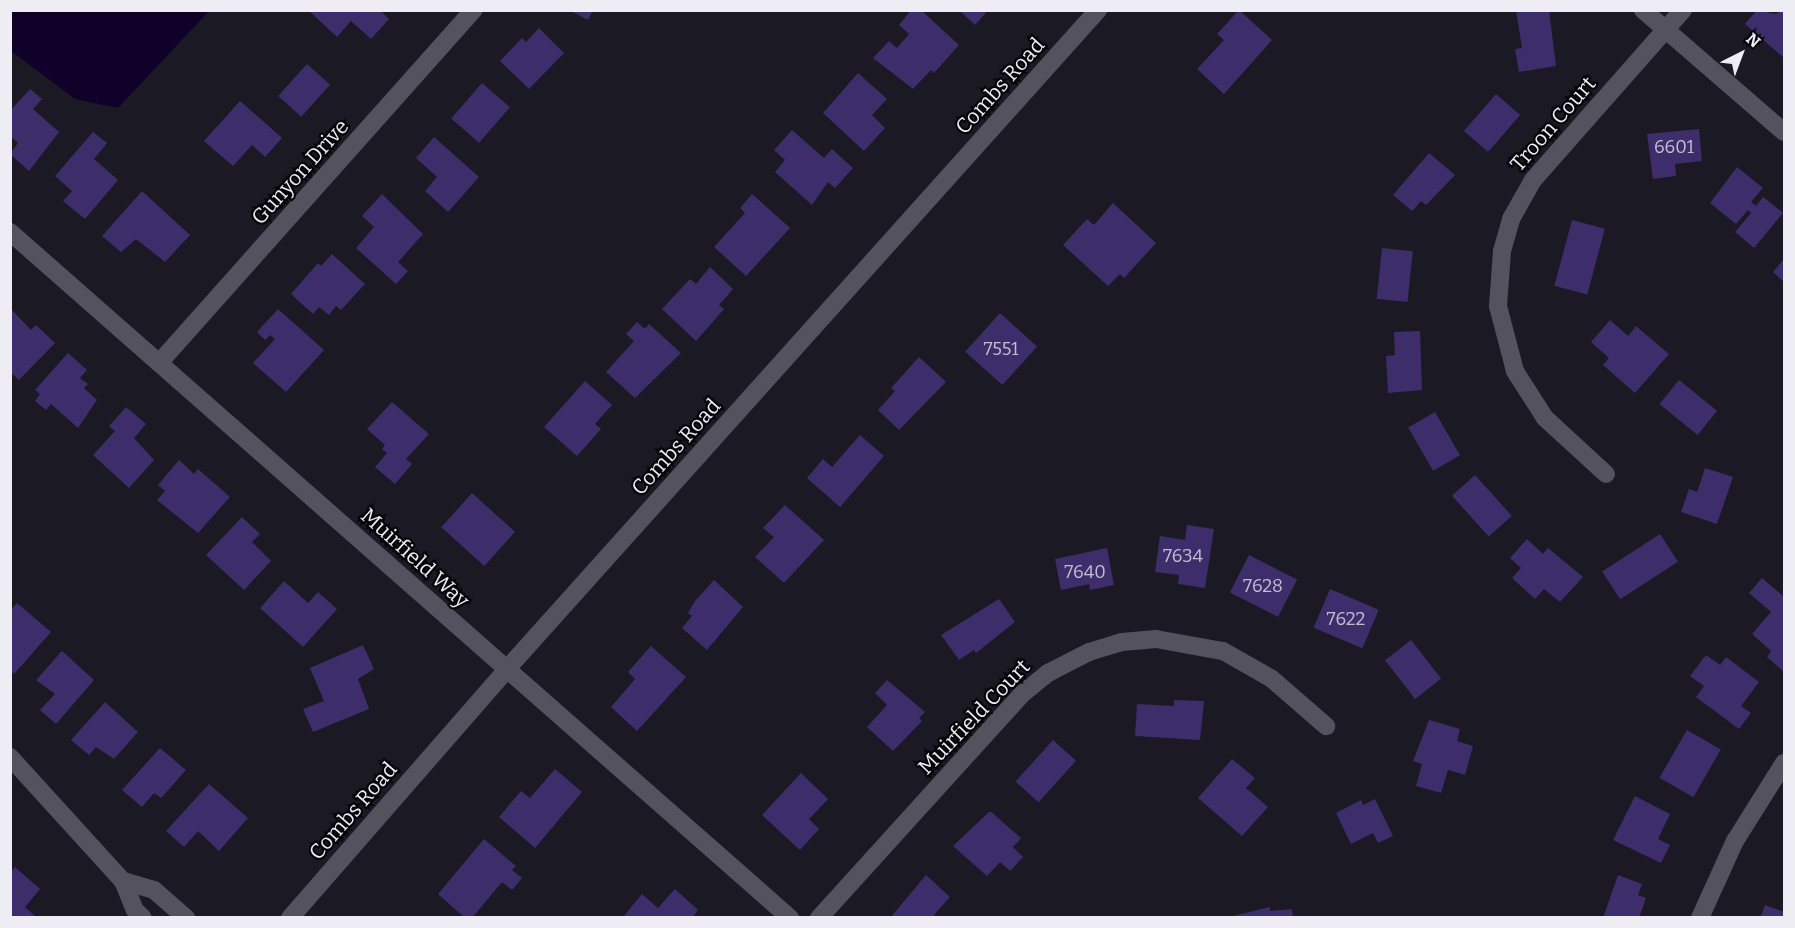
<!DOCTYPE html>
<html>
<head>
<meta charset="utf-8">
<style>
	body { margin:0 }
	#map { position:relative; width:1795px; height:928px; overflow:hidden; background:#1b1a24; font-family:Bitter,serif }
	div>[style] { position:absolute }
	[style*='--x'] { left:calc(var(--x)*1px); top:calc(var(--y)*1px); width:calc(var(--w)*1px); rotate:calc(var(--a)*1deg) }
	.water>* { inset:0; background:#10012b }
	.building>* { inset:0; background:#3d2d6a; transform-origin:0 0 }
	.street>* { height:18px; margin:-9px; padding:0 9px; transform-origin:9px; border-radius:9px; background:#54525f }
	.secondary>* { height:18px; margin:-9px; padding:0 9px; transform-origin:9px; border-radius:9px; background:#54525f }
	span { translate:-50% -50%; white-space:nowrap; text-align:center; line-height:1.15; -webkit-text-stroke:4.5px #060609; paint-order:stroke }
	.number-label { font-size:18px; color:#c2bdd2 }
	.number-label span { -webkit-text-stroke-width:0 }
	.street-label { font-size:21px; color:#eeedf4 }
	.frame { position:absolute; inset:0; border:12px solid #eeedf4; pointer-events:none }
	.north { position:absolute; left:1711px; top:24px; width:60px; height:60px; -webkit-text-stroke:4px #060609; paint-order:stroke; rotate:42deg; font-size:16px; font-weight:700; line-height:24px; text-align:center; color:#eeedf4 }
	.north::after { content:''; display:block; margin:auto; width:21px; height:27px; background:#eeedf4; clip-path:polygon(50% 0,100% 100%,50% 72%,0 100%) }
</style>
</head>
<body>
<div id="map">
	<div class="water">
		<i style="clip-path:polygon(10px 11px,11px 10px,209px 11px,118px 108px,75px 99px,11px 51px)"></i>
	</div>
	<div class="building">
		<i style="clip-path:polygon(308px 10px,380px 10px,389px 19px,371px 39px,351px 21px,337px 37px)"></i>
		<i style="clip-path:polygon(569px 10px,593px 10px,588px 20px)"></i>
		<i style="clip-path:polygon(911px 10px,921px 10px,959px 45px,934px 73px,931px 70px,913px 89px,873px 58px,889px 41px,897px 48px,909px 34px,899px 25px)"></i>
		<i style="clip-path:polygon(959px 10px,988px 10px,975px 25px)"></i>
		<i style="clip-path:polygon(1239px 10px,1272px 40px,1224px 94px,1197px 69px,1224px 40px,1217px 34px)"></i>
		<i style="clip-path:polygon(1516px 10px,1549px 10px,1556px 66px,1519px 72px,1515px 49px,1522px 48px)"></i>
		<i style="clip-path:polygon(1757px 10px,1775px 14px,1784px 10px,1783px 57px,1745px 24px)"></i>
		<i style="clip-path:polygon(539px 28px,564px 53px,529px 89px,500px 61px,522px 38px,526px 42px)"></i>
		<i style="left:307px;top:64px;width:31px;height:43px;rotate:42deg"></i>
		<i style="clip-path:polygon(858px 73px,887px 99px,872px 115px,885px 128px,864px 151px,823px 113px)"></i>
		<i style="left:482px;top:83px;width:37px;height:47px;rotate:41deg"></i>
		<i style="clip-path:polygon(30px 89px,42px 99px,33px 109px,59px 132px,29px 171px,10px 154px,18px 143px,10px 136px,10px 111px)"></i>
		<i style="left:1496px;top:94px;width:32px;height:49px;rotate:41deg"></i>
		<i style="clip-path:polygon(240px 101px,282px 138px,265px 157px,252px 145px,233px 166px,204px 141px)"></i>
		<i style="clip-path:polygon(1699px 129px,1702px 161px,1675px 164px,1676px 176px,1653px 179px,1647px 134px)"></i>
		<i style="clip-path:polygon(792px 130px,824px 158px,832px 149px,853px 168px,835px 188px,828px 182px,812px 205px,775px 172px,785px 160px,774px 150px)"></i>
		<i style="clip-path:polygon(93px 132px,107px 143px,94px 159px,118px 180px,85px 219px,63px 201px,72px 191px,55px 176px)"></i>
		<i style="clip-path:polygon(434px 137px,479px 177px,448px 212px,425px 191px,437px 177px,416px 158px)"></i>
		<i style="clip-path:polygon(1429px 153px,1455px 175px,1426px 205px,1421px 201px,1412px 211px,1393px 195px)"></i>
		<i style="clip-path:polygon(1737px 167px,1763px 188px,1751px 202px,1756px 206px,1763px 197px,1783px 213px,1754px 248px,1735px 232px,1751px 213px,1748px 210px,1736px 224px,1710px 203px)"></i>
		<i style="clip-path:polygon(142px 191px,190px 235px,165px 262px,136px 239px,121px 252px,102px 236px)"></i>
		<i style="clip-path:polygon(382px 194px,423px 234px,398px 262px,408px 271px,396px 284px,356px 248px,374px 227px,362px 216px)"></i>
		<i style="clip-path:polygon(752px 194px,790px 228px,746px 276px,714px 247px,745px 213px,740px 208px)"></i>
		<i style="clip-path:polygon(1113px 203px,1156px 243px,1124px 278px,1120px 274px,1108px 286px,1063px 245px,1087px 219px,1094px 225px)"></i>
		<i style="left:1572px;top:220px;width:34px;height:68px;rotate:15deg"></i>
		<i style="left:1382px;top:248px;width:31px;height:51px;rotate:6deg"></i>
		<i style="clip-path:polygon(332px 254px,365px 284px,341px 310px,336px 306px,329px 315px,319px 307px,313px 314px,291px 294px,318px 263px,321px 266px)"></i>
		<i style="clip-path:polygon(1784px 259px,1784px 282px,1773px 272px)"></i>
		<i style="clip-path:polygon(710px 267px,733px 289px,719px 305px,724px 309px,696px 341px,662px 309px,690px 279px,696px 284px)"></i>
		<i style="clip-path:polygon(10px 308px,31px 330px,36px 325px,55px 343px,19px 380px,10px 372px)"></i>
		<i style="clip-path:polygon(278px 309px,324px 350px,286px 392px,253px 363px,275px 339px,270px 335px,265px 340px,257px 332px)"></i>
		<i style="left:1000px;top:313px;width:50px;height:52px;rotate:42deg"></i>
		<i style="clip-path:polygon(1610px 320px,1628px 336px,1636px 326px,1669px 354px,1635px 393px,1603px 365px,1609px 358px,1591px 342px)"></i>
		<i style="clip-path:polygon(637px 322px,645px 329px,649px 324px,681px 353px,635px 398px,606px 372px,634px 341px,626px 334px)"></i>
		<i style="clip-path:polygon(1420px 331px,1422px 390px,1388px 393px,1386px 356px,1395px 355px,1394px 332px)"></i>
		<i style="clip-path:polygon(68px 353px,87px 370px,80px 378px,88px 384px,84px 388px,97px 400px,78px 428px,51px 404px,46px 410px,35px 401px,40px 394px,35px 390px)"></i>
		<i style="clip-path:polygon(919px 357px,946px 382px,899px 430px,878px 410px,895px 391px,891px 388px)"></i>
		<i style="left:1679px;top:380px;width:49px;height:31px;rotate:39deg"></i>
		<i style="clip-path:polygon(585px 381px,612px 405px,595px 424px,601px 429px,577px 456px,544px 427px)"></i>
		<i style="clip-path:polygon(392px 402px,429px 434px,406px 459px,412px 464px,395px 484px,375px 467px,387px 453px,382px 449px,385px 445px,367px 429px)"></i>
		<i style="clip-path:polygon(126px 407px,146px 424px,134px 438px,154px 460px,129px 488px,93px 455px,115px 431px,109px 426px)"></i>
		<i style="left:1435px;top:412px;width:50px;height:31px;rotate:60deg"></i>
		<i style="clip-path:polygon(860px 435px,884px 456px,840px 507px,807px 478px,823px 459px,832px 467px)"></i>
		<i style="clip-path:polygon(179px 460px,194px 474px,198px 469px,230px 497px,198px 533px,157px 500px,165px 491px,158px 485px)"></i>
		<i style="clip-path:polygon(1705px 468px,1733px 477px,1717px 524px,1681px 512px,1689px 489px,1697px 492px)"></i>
		<i style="left:1475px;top:475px;width:55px;height:31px;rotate:48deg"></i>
		<i style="left:472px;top:493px;width:58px;height:46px;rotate:42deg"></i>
		<i style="clip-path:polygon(785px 505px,824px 540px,784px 583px,755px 557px,774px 537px,763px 528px)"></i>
		<i style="clip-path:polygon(242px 517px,260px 534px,252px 542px,271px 561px,244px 590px,206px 555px)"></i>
		<i style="clip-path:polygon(1187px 525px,1214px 529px,1205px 588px,1178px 584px,1179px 575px,1155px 572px,1160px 536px,1185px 540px)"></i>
		<i style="left:1660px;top:534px;width:33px;height:69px;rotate:57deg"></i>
		<i style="clip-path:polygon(1527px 539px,1543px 554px,1548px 548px,1583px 577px,1560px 602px,1544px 589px,1535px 599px,1512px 578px,1521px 568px,1510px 558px)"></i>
		<i style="clip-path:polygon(1107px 548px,1114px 585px,1090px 590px,1089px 584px,1061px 590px,1055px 559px)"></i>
		<i style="left:1249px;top:555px;width:54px;height:42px;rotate:27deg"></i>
		<i style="clip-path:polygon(1762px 578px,1784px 597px,1784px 672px,1767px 657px,1771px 651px,1752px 634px,1771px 612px,1749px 593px)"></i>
		<i style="clip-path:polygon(714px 580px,743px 607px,707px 650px,682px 628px,692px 616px,688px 613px,695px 601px)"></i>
		<i style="clip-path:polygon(284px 581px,308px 603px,318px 592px,337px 609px,303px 647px,260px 608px)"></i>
		<i style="left:1330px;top:589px;width:53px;height:42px;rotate:23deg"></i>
		<i style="clip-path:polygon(999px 599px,1015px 622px,976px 653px,974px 650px,959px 660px,941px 635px)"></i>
		<i style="clip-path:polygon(17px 603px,51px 632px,14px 674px,10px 670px,10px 611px)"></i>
		<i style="left:1411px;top:640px;width:49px;height:33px;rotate:52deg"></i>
		<i style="clip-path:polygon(363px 645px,374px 669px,358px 679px,369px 709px,313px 732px,303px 709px,324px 701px,310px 668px)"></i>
		<i style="clip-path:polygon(651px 646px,686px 677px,637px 731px,611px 707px,635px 679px,628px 672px)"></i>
		<i style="clip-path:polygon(62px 651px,94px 680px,56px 724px,40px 710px,55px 694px,36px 680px)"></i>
		<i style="clip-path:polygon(1706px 655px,1720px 665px,1726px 657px,1759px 682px,1741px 706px,1751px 713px,1739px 729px,1696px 697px,1704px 686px,1690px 676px)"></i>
		<i style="clip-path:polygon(887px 680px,925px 712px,919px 718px,922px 721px,893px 751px,867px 727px,887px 705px,875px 693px)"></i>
		<i style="clip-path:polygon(1174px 700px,1204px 701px,1200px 740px,1135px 736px,1137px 704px,1174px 706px)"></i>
		<i style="clip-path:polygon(105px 702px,138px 732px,114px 759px,96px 747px,89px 755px,71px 740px)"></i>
		<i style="clip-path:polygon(1429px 720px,1460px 729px,1457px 741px,1473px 746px,1465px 775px,1448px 770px,1441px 793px,1416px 786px,1422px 764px,1413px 761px)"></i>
		<i style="left:1687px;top:730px;width:39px;height:55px;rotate:30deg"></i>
		<i style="left:1053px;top:740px;width:31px;height:56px;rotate:42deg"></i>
		<i style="clip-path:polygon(160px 748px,186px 770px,161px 798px,154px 793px,142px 807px,122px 790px)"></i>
		<i style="clip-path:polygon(1232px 759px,1255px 778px,1246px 788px,1268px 807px,1242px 836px,1198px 798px)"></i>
		<i style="clip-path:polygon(555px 769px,582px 792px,535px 848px,499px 817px,521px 791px,530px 798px)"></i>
		<i style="clip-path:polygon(801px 773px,828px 799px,809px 819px,819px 829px,800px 850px,762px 815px)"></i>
		<i style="clip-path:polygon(209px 784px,248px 818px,219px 851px,198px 831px,184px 847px,166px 831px)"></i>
		<i style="clip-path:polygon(1635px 796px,1670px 814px,1658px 839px,1670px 845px,1661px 863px,1613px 840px)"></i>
		<i style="clip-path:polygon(1375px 799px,1393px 836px,1378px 843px,1373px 833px,1351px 844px,1336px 813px,1361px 800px,1363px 805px)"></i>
		<i style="clip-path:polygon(990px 811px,1021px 838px,1013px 847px,1023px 857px,1010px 871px,1000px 862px,987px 876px,953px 846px)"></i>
		<i style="clip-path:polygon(484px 839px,516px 866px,512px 870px,522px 878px,512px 890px,502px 882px,472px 918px,465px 918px,438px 894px)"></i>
		<i style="clip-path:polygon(15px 867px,40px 889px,25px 907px,37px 918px,10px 918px,10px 873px)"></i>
		<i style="clip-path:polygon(926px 875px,950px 897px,934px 915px,936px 918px,890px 918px)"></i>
		<i style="clip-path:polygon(1618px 875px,1642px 884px,1638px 895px,1646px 898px,1639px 918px,1603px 918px)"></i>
		<i style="clip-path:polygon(675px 889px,698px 910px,692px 918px,622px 918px,642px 894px,658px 908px)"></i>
		<i style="clip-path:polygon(1765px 905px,1784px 912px,1784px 918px,1760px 918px)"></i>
		<i style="clip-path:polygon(1270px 907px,1270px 911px,1292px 909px,1293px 918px,1225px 918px)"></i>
	</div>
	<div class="street">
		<i style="--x:1643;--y:10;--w:186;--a:40.9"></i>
		<i style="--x:10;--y:232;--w:1039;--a:41.33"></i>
		<i style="--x:159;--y:363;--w:473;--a:-48.3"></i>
		<i style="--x:1606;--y:474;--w:83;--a:-137.4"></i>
		<i style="--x:1545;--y:418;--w:56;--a:-122.6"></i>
		<i style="--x:1515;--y:371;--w:67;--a:-104.7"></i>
		<i style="--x:1498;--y:306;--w:55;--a:-85.8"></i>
		<i style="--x:1502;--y:251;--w:33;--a:-74"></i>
		<i style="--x:1511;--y:219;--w:45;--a:-60.6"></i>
		<i style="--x:1533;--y:180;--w:227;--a:-48.6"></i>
		<i style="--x:10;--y:757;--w:168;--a:47.7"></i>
		<i style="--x:123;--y:881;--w:31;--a:68"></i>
		<i style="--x:135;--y:910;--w:11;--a:45"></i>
		<i style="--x:123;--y:881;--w:32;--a:16"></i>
		<i style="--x:154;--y:890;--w:43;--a:41.2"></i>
		<i style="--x:819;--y:918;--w:302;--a:-47.8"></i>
		<i style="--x:1022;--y:694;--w:33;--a:-39"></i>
		<i style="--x:1048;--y:673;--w:46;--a:-27.1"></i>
		<i style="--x:1089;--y:652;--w:34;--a:-17"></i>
		<i style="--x:1122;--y:642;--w:34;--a:-5"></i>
		<i style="--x:1156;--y:639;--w:68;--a:10.2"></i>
		<i style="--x:1223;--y:651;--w:56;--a:29.7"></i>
		<i style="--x:1272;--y:679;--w:72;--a:41"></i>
		<i style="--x:1700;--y:918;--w:85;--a:-65.6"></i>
		<i style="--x:1735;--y:841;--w:92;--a:-57.9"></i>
	</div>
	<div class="secondary">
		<i style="--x:290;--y:918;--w:329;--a:-48.9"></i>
		<i style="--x:506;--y:670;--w:887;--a:-48.11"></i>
	</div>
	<div class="number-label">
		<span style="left:1674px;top:147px">6601</span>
		<span style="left:1001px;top:349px">7551</span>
		<span style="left:1183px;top:556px">7634</span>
		<span style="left:1085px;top:572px">7640</span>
		<span style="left:1263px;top:586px">7628</span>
		<span style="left:1346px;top:619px">7622</span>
	</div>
	<div class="street-label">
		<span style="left:1000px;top:86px;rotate:-48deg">Combs Road</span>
		<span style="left:1553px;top:124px;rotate:-49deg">Troon Court</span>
		<span style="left:300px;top:172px;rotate:-48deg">Gunyon Drive</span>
		<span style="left:676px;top:447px;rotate:-48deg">Combs Road</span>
		<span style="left:415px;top:558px;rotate:42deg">Muirfield Way</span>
		<span style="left:974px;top:717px;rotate:-46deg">Muirfield Court</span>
		<span style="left:353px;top:811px;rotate:-49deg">Combs Road</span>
	</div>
	<div class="frame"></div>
	<div class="north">N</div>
</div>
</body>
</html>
